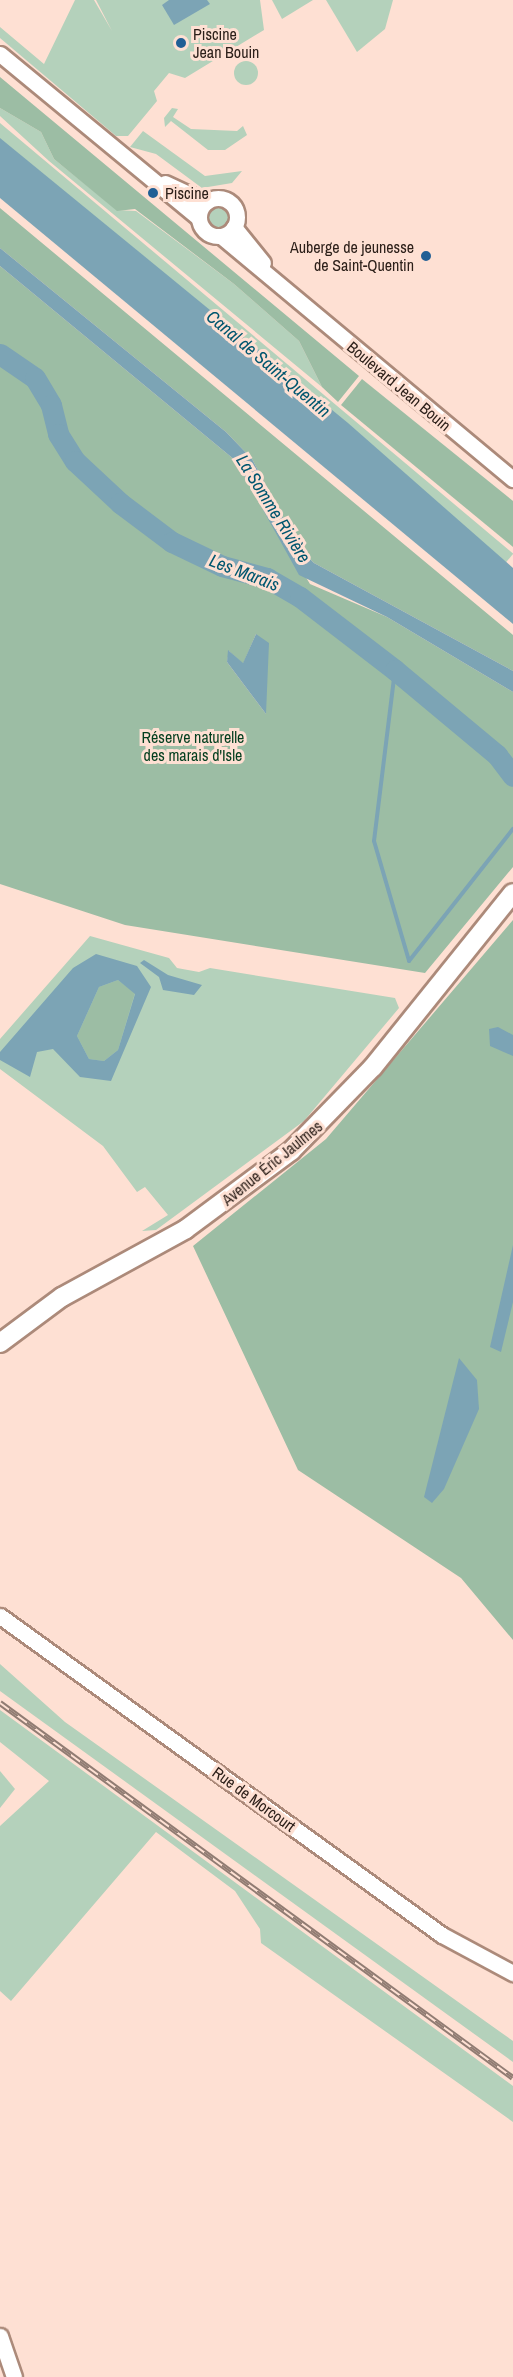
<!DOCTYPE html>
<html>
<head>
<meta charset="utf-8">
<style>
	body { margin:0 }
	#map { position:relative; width:513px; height:2377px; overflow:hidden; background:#fee0d3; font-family:"Archivo Narrow",sans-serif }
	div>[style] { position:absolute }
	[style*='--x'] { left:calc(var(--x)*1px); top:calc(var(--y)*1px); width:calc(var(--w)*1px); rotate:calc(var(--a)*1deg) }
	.green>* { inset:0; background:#b4d1bb; transform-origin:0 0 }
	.round { border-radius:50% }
	.forest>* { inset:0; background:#9cbda4 }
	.water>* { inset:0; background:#7ca4b5 }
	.stream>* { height:4px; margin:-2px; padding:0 2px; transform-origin:2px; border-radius:2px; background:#7ca4b5 }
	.river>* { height:21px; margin:-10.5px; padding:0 10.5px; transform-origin:10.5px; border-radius:10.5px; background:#7ca4b5 }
	.roads { filter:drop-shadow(2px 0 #ac8a7a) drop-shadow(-2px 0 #ac8a7a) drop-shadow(0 2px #ac8a7a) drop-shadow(0 -2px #ac8a7a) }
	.tertiary>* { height:15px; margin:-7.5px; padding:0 7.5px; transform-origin:7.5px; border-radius:7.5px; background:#fff }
	.tertiary>.ring { margin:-7.5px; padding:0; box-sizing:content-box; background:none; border:15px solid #fff; border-radius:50% }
	.secondary>* { height:18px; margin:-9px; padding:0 9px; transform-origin:9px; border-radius:9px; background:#fff }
	.rail>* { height:6px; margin-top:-3px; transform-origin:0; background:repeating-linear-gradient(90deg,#fee0d3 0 11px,#917c73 0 22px); box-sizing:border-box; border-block:2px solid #917c73 }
	.dots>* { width:16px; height:16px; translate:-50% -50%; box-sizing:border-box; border:3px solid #fee0d3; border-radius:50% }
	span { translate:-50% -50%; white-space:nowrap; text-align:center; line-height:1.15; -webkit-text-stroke:6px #fee0d3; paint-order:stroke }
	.poi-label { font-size:16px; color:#2d201a }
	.left { translate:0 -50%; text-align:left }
	.right { translate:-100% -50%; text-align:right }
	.street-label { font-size:16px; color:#2d201a }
	.park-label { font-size:16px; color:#033e1e }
	.water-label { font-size:18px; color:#00566f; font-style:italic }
</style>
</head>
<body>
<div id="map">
	<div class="green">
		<i style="clip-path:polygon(75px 0,94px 0,112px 31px,96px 0,260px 0,264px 30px,185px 78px,169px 73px,154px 91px,157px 101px,128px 136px,116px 136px,0 38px,0 27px,44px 64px)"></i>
		<i style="clip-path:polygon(272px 0,313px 0,282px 19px)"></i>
		<i style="clip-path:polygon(326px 0,393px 0,385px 29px,357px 52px)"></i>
		<i class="round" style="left:234px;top:61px;width:24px;height:24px"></i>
		<i style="clip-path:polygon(0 108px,41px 132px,54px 159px,117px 210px,136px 211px,234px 284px,299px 341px,322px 387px,49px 161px,0 116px)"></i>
		<i style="clip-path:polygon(172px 108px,178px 109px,173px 117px,191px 129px,237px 131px,243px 126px,247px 135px,225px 150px,208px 150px,171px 121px,165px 127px,164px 118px)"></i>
		<i style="left:0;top:123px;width:670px;height:15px;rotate:40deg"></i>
		<i style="clip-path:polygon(143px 131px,205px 176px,242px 171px,232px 183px,202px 188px,156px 154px,130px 147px)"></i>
		<i class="round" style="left:206px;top:205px;width:24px;height:24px"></i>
		<i style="clip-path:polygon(90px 936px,169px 958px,177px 968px,199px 972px,210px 968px,395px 998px,399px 1008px,304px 1121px,156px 1230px,142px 1231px,168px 1215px,145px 1187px,137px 1192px,103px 1146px,0 1069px,0 1039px)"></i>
		<i style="clip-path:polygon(0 1664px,65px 1722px,513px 2041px,513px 2062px,0 1691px)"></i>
		<i style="clip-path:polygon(0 1710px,513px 2086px,513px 2122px,261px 1943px,260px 1929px,235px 1891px,156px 1832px,11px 2001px,0 1991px,0 1826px,49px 1781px,0 1742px)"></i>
		<i style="clip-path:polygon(0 1771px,15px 1789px,0 1808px)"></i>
	</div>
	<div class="forest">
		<i style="clip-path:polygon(0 77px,359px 376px,338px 402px,322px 387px,299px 341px,234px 284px,135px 209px,117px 211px,54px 159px,41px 132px,0 108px)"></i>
		<i style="clip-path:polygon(0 208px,513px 635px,513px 671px,314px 563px,299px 548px,252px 459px,226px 432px,0 248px)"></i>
		<i style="clip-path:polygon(evenodd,0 266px,236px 461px,310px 584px,387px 617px,513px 692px,513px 867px,425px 973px,125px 925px,0 884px,0 266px,256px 634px,266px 714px,227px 662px,229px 651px,243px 664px,256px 634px)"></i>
		<i style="clip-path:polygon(362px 379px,513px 501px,513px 547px,341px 405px)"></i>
		<i style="clip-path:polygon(513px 920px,513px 1640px,461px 1578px,298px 1470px,193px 1246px,326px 1139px)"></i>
		<i style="clip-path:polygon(118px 980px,135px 993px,118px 1050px,104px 1061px,89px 1059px,77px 1036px,99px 987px)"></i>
	</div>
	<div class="water">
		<i style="clip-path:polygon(169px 0,207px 0,210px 4px,174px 25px,162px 5px)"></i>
		<i style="clip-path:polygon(0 138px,348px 423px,513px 568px,513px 624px,0 198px)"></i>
		<i style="clip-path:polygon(0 248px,226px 432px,252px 459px,299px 548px,314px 563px,513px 671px,513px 692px,387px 617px,299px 575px,236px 461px,0 266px)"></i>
		<i style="clip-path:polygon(256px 634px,269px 643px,266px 714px,227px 662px,228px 650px,243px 663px)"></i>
		<i style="clip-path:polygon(evenodd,96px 954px,137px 966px,151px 987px,111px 1081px,80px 1077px,53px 1049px,37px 1052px,30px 1077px,0 1060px,0 1052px,73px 968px,96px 954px,118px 980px,135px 994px,118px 1050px,104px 1061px,89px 1059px,77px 1036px,99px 987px,118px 980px)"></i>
		<i style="clip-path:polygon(144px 960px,168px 975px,202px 985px,194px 995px,163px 990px,159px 977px,140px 963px)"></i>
		<i style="clip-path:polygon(498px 1027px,513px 1035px,513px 1056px,490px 1046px,489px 1029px)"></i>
		<i style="clip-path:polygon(513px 1245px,513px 1302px,501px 1352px,490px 1347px)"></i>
		<i style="clip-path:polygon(459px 1358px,477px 1380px,479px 1409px,444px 1489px,432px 1503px,424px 1497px)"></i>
	</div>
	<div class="stream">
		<i style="--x:395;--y:670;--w:172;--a:97"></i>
		<i style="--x:374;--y:841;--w:125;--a:73.7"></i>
		<i style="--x:409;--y:961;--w:168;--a:-51.8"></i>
	</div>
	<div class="river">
		<i style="--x:0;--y:354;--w:42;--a:34.4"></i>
		<i style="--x:35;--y:378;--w:31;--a:59"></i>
		<i style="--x:51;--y:405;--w:30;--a:76"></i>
		<i style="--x:58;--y:434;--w:32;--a:58"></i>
		<i style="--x:75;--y:461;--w:62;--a:43"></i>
		<i style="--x:120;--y:503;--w:65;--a:36.9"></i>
		<i style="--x:172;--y:542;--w:55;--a:25.6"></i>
		<i style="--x:222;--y:566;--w:47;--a:14.9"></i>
		<i style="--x:267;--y:578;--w:38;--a:30"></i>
		<i style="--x:300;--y:597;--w:120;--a:37.5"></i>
		<i style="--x:395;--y:670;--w:133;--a:39.8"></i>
		<i style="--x:497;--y:755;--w:26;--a:53"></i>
	</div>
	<div class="roads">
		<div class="tertiary">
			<i style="--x:0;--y:54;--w:258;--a:39.5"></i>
			<i style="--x:165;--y:183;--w:45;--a:24.9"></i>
			<i class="ring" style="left:199px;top:198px;width:23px;height:23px"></i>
			<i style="--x:234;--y:227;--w:46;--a:51.1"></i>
			<i style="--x:221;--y:236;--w:380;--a:39.8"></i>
			<i style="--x:0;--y:1616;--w:545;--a:35.82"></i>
			<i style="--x:442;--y:1935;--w:81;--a:28.2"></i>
			<i style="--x:0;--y:2336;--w:43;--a:71.1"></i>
		</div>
		<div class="secondary">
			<i style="--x:0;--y:1343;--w:77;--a:-36.6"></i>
			<i style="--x:62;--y:1297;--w:141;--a:-28.7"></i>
			<i style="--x:186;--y:1229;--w:131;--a:-36.6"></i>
			<i style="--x:291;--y:1151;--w:117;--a:-45.7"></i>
			<i style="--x:373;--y:1067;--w:223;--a:-51.2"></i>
		</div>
	</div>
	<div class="rail">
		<i style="--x:0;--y:1703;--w:635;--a:36.17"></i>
	</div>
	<div class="dots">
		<i style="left:181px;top:43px;background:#215f95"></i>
		<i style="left:153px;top:193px;background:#215f95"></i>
		<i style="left:426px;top:256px;background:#215f95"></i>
	</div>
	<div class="poi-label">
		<span class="left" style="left:193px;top:43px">Piscine<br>Jean Bouin</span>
		<span class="left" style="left:165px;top:193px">Piscine</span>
		<span class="right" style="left:414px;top:256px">Auberge de jeunesse<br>de Saint-Quentin</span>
	</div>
	<div class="street-label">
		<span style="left:399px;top:386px;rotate:40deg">Boulevard Jean Bouin</span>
		<span style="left:272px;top:1163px;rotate:-39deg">Avenue Éric Jaulmes</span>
		<span style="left:254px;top:1799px;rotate:36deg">Rue de Morcourt</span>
	</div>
	<div class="park-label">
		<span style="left:193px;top:746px">Réserve naturelle<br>des marais d'Isle</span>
	</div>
	<div class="water-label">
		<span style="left:268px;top:364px;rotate:40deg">Canal de Saint-Quentin</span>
		<span style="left:273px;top:509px;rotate:58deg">La Somme Rivière</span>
		<span style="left:244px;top:573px;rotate:21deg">Les Marais</span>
	</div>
</div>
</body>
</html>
